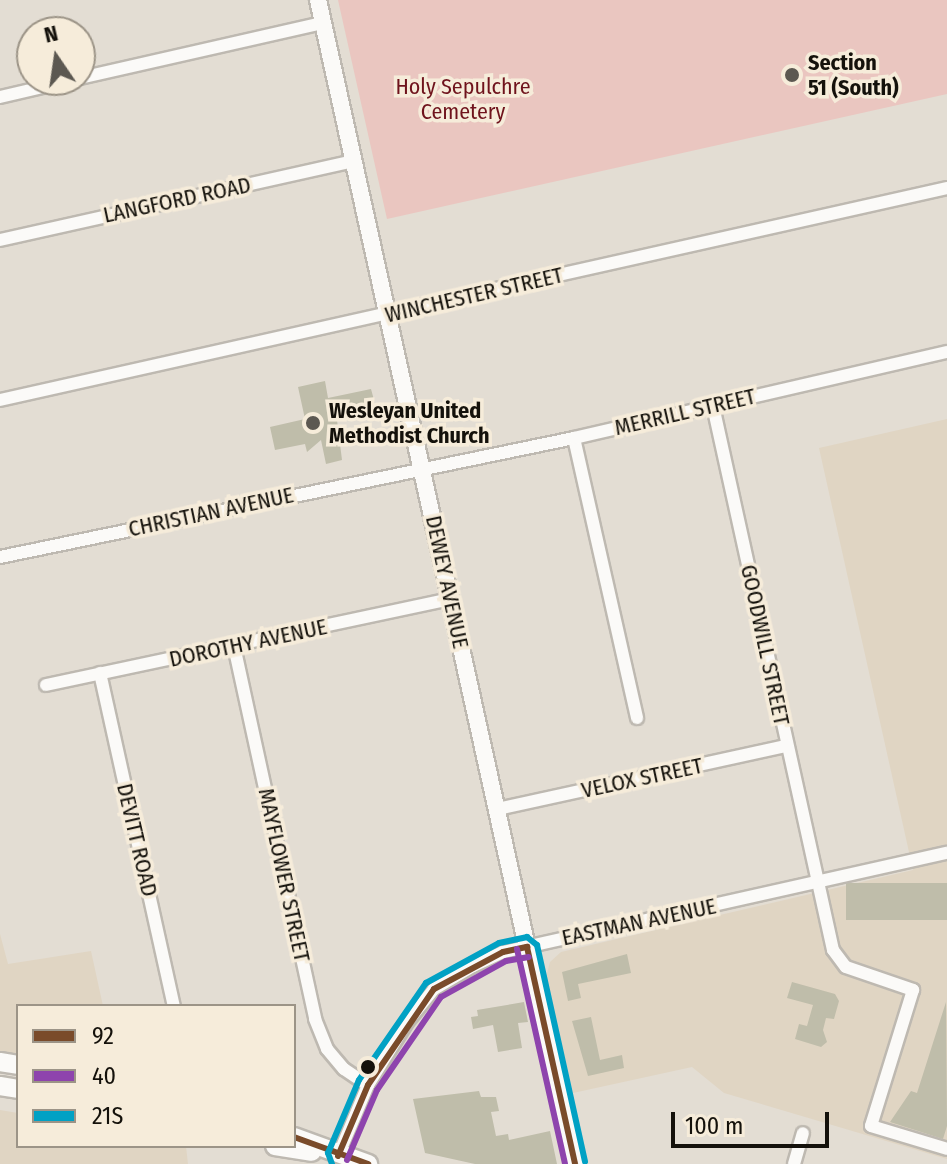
<!DOCTYPE html>
<html>
<head>
<meta charset="utf-8">
<style>
	body { margin:0 }
	#map { position:relative; width:947px; height:1164px; overflow:hidden; background:#e3ddd3; font-family:"Fira Sans Condensed",sans-serif }
	div>[style] { position:absolute }
	[style*='--x'] { left:calc(var(--x)*1px); top:calc(var(--y)*1px); width:calc(var(--w)*1px); rotate:calc(var(--a)*1deg) }
	.built>* { inset:0; background:#e0d5c3 }
	.green>* { inset:0; background:#eac6c0 }
	.building>* { inset:0; background:#bfbdaa; transform-origin:0 0 }
	.roads { filter:drop-shadow(2px 0 #beb9b1) drop-shadow(-2px 0 #beb9b1) drop-shadow(0 2px #beb9b1) drop-shadow(0 -2px #beb9b1) }
	.minor>* { height:12px; margin:-6px; padding:0 6px; transform-origin:6px; border-radius:6px; background:#fbfaf8 }
	.major>* { height:16px; margin:-8px; padding:0 8px; transform-origin:8px; border-radius:8px; background:#fbfaf8 }
	.highway>* { height:18px; margin:-9px; padding:0 9px; transform-origin:9px; border-radius:9px; background:#fbfaf8 }
	.bus-1>* { height:6px; margin:-3px; padding:0 3px; transform-origin:3px; border-radius:3px; background:#7a4b2a }
	.bus-2>* { height:6px; margin:-3px; padding:0 3px; transform-origin:3px; border-radius:3px; background:#8e44ad }
	.bus-3>* { height:6px; margin:-3px; padding:0 3px; transform-origin:3px; border-radius:3px; background:#01a1c4 }
	.dots>* { width:22px; height:22px; translate:-50% -50%; box-sizing:border-box; border:4px solid #f6ecda; border-radius:50% }
	span { translate:-50% -50%; white-space:nowrap; text-align:center; line-height:1.15; -webkit-text-stroke:7px #f6ecda; paint-order:stroke }
	.poi-label { font-size:22px; color:#14110b; font-weight:700 }
	.left { translate:0 -50%; text-align:left }
	.park-label { font-size:22px; color:#6f131c }
	.street-label { font-size:22px; color:#14110b }
	.legend { position:absolute; left:16px; top:1004px; width:280px; height:144px; box-sizing:border-box; background:#f6ecda; border:2px solid #9c9487; margin:0; padding:10px 14px; list-style:none; font-size:24px; color:#14110b }
	.legend li { display:flex; align-items:center; gap:16px; height:40px }
	.legend b { width:40px; border:2px solid #9c9487 }
	.north { position:absolute; left:16px; top:16px; width:80px; height:80px; box-sizing:border-box; background:#f6ecda; border:2px solid #9c9487; border-radius:50%; rotate:347deg; font-size:22px; font-weight:700; line-height:32px; text-align:center; color:#14110b }
	.north::after { content:''; display:block; margin:auto; width:28px; height:36px; background:#5c5851; clip-path:polygon(50% 0,100% 100%,50% 72%,0 100%) }
	.scale { position:absolute; left:671px; top:1112px; width:158px; height:36px; box-sizing:border-box; border:4px solid #14110b; border-top:0; padding-left:10px; font-size:24px; line-height:28px; white-space:nowrap; color:#14110b; -webkit-text-stroke:6px #f6ecda; paint-order:stroke }
</style>
</head>
<body>
<div id="map">
	<div class="built">
		<i style="clip-path:polygon(947px 419px,947px 1159px,724px 1093px,692px 1067px,573px 1093px,546px 977px,550px 962px,561px 952px,913px 870px,819px 448px)"></i>
		<i style="clip-path:polygon(0 934px,8px 964px,91px 951px,103px 1006px,18px 1006px,18px 1066px,0 1063px)"></i>
		<i style="clip-path:polygon(0 1110px,18px 1113px,18px 1146px,186px 1146px,188px 1164px,0 1164px)"></i>
	</div>
	<div class="green">
		<i style="clip-path:polygon(338px 0,947px 0,947px 94px,387px 219px)"></i>
	</div>
	<div class="building">
		<i style="clip-path:polygon(325px 381px,328px 398px,371px 389px,374px 400px,375px 412px,337px 420px,342px 460px,326px 464px,321px 440px,307px 452px,305px 444px,275px 450px,270px 427px,305px 419px,298px 387px)"></i>
		<i style="left:947px;top:883px;width:37px;height:101px;rotate:90deg"></i>
		<i style="clip-path:polygon(627px 954px,631px 973px,578px 984px,581px 998px,568px 1001px,562px 972px)"></i>
		<i style="clip-path:polygon(792px 982px,835px 994px,839px 1001px,834px 1019px,826px 1018px,823px 1030px,827px 1042px,821px 1047px,795px 1039px,799px 1024px,807px 1026px,813px 1005px,787px 998px)"></i>
		<i style="clip-path:polygon(524px 1002px,528px 1022px,518px 1023px,522px 1048px,498px 1052px,493px 1025px,473px 1029px,471px 1017px,478px 1016px,477px 1010px)"></i>
		<i style="clip-path:polygon(946px 1002px,947px 1126px,943px 1139px,890px 1122px,911px 1091px,917px 1093px)"></i>
		<i style="clip-path:polygon(591px 1017px,600px 1060px,622px 1055px,624px 1068px,588px 1076px,572px 1021px)"></i>
		<i style="clip-path:polygon(479px 1091px,481px 1097px,496px 1097px,499px 1111px,491px 1112px,496px 1136px,508px 1134px,509px 1140px,550px 1131px,557px 1164px,475px 1164px,425px 1153px,413px 1099px)"></i>
	</div>
	<div class="roads">
		<div class="minor">
			<i style="--x:80;--y:78;--w:248;--a:-12.8"></i>
			<i style="--x:0;--y:97;--w:75;--a:-13.1"></i>
			<i style="--x:0;--y:240;--w:363;--a:-12.6"></i>
			<i style="--x:0;--y:400;--w:970;--a:-12.62"></i>
			<i style="--x:713;--y:406;--w:557;--a:77.56"></i>
			<i style="--x:833;--y:950;--w:21;--a:53"></i>
			<i style="--x:846;--y:967;--w:71;--a:18.9"></i>
			<i style="--x:913;--y:990;--w:142;--a:107.2"></i>
			<i style="--x:871;--y:1126;--w:79;--a:16.8"></i>
			<i style="--x:574;--y:438;--w:287;--a:77.3"></i>
			<i style="--x:0;--y:557;--w:586;--a:-11.71"></i>
			<i style="--x:574;--y:438;--w:383;--a:-13"></i>
			<i style="--x:234;--y:646;--w:382;--a:77.7"></i>
			<i style="--x:315;--y:1019;--w:32;--a:68"></i>
			<i style="--x:327;--y:1049;--w:26;--a:50"></i>
			<i style="--x:344;--y:1069;--w:29;--a:34"></i>
			<i style="--x:100;--y:673;--w:341;--a:77.5"></i>
			<i style="--x:46;--y:685;--w:414;--a:-12"></i>
			<i style="--x:497;--y:809;--w:297;--a:-12.3"></i>
			<i style="--x:338;--y:1156;--w:77;--a:-67.1"></i>
			<i style="--x:368;--y:1085;--w:74;--a:-58.2"></i>
			<i style="--x:407;--y:1022;--w:43;--a:-50.7"></i>
			<i style="--x:434;--y:989;--w:45;--a:-30.5"></i>
			<i style="--x:473;--y:966;--w:33;--a:-25"></i>
			<i style="--x:503;--y:952;--w:455;--a:-12.6"></i>
			<i style="--x:794;--y:1164;--w:32;--a:-74"></i>
		</div>
		<div class="major">
			<i style="--x:318;--y:0;--w:1192;--a:77.55"></i>
		</div>
		<div class="highway">
			<i style="--x:0;--y:1062;--w:18;--a:9"></i>
			<i style="--x:0;--y:1086;--w:18;--a:9"></i>
			<i style="--x:294;--y:1137;--w:79;--a:20"></i>
			<i style="--x:275;--y:1146;--w:37;--a:9"></i>
		</div>
	</div>
	<div class="bus-1">
		<i style="--x:527;--y:947;--w:222;--a:77.5"></i>
		<i style="--x:294;--y:1137;--w:79;--a:20"></i>
		<i style="--x:338;--y:1156;--w:77;--a:-67.1"></i>
		<i style="--x:368;--y:1085;--w:116;--a:-55.5"></i>
		<i style="--x:434;--y:989;--w:78;--a:-28.2"></i>
		<i style="--x:503;--y:952;--w:25;--a:-12"></i>
	</div>
	<div class="bus-2">
		<i style="--x:517;--y:949;--w:220;--a:77.4"></i>
		<i style="--x:347;--y:1160;--w:76;--a:-66.8"></i>
		<i style="--x:377;--y:1090;--w:113;--a:-55.5"></i>
		<i style="--x:441;--y:997;--w:74;--a:-29"></i>
		<i style="--x:506;--y:961;--w:23;--a:-10"></i>
	</div>
	<div class="bus-3">
		<i style="--x:332;--y:1164;--w:12;--a:-110"></i>
		<i style="--x:328;--y:1153;--w:79;--a:-67"></i>
		<i style="--x:359;--y:1080;--w:118;--a:-55.4"></i>
		<i style="--x:426;--y:983;--w:83;--a:-28.7"></i>
		<i style="--x:499;--y:943;--w:29;--a:-12"></i>
		<i style="--x:527;--y:937;--w:13;--a:39"></i>
		<i style="--x:537;--y:945;--w:222;--a:77.5"></i>
	</div>
	<div class="dots">
		<i style="left:792px;top:75px;background:#5c5851"></i>
		<i style="left:313px;top:423px;background:#5c5851"></i>
		<i style="left:368px;top:1067px;background:#14110b"></i>
	</div>
	<div class="poi-label">
		<span class="left" style="left:808px;top:75px">Section<br>51 (South)</span>
		<span class="left" style="left:329px;top:423px">Wesleyan United<br>Methodist Church</span>
	</div>
	<div class="park-label">
		<span style="left:463px;top:99px">Holy Sepulchre<br>Cemetery</span>
	</div>
	<div class="street-label">
		<span style="left:177px;top:200px;rotate:-12deg">LANGFORD ROAD</span>
		<span style="left:474px;top:295px;rotate:-13deg">WINCHESTER STREET</span>
		<span style="left:685px;top:412px;rotate:-13deg">MERRILL STREET</span>
		<span style="left:211px;top:512px;rotate:-12deg">CHRISTIAN AVENUE</span>
		<span style="left:447px;top:582px;rotate:78deg">DEWEY AVENUE</span>
		<span style="left:248px;top:643px;rotate:-12deg">DOROTHY AVENUE</span>
		<span style="left:765px;top:645px;rotate:78deg">GOODWILL STREET</span>
		<span style="left:642px;top:778px;rotate:-12deg">VELOX STREET</span>
		<span style="left:137px;top:840px;rotate:77deg">DEVITT ROAD</span>
		<span style="left:284px;top:875px;rotate:78deg">MAYFLOWER STREET</span>
		<span style="left:639px;top:922px;rotate:-12deg">EASTMAN AVENUE</span>
	</div>
	<ul class="legend">
	<li><b style="height:10px;background:#7a4b2a"></b>92</li>
	<li><b style="height:10px;background:#8e44ad"></b>40</li>
	<li><b style="height:10px;background:#01a1c4"></b>21S</li>
	</ul>
	<div class="north">N</div>
	<div class="scale">100 m</div>
</div>
</body>
</html>
